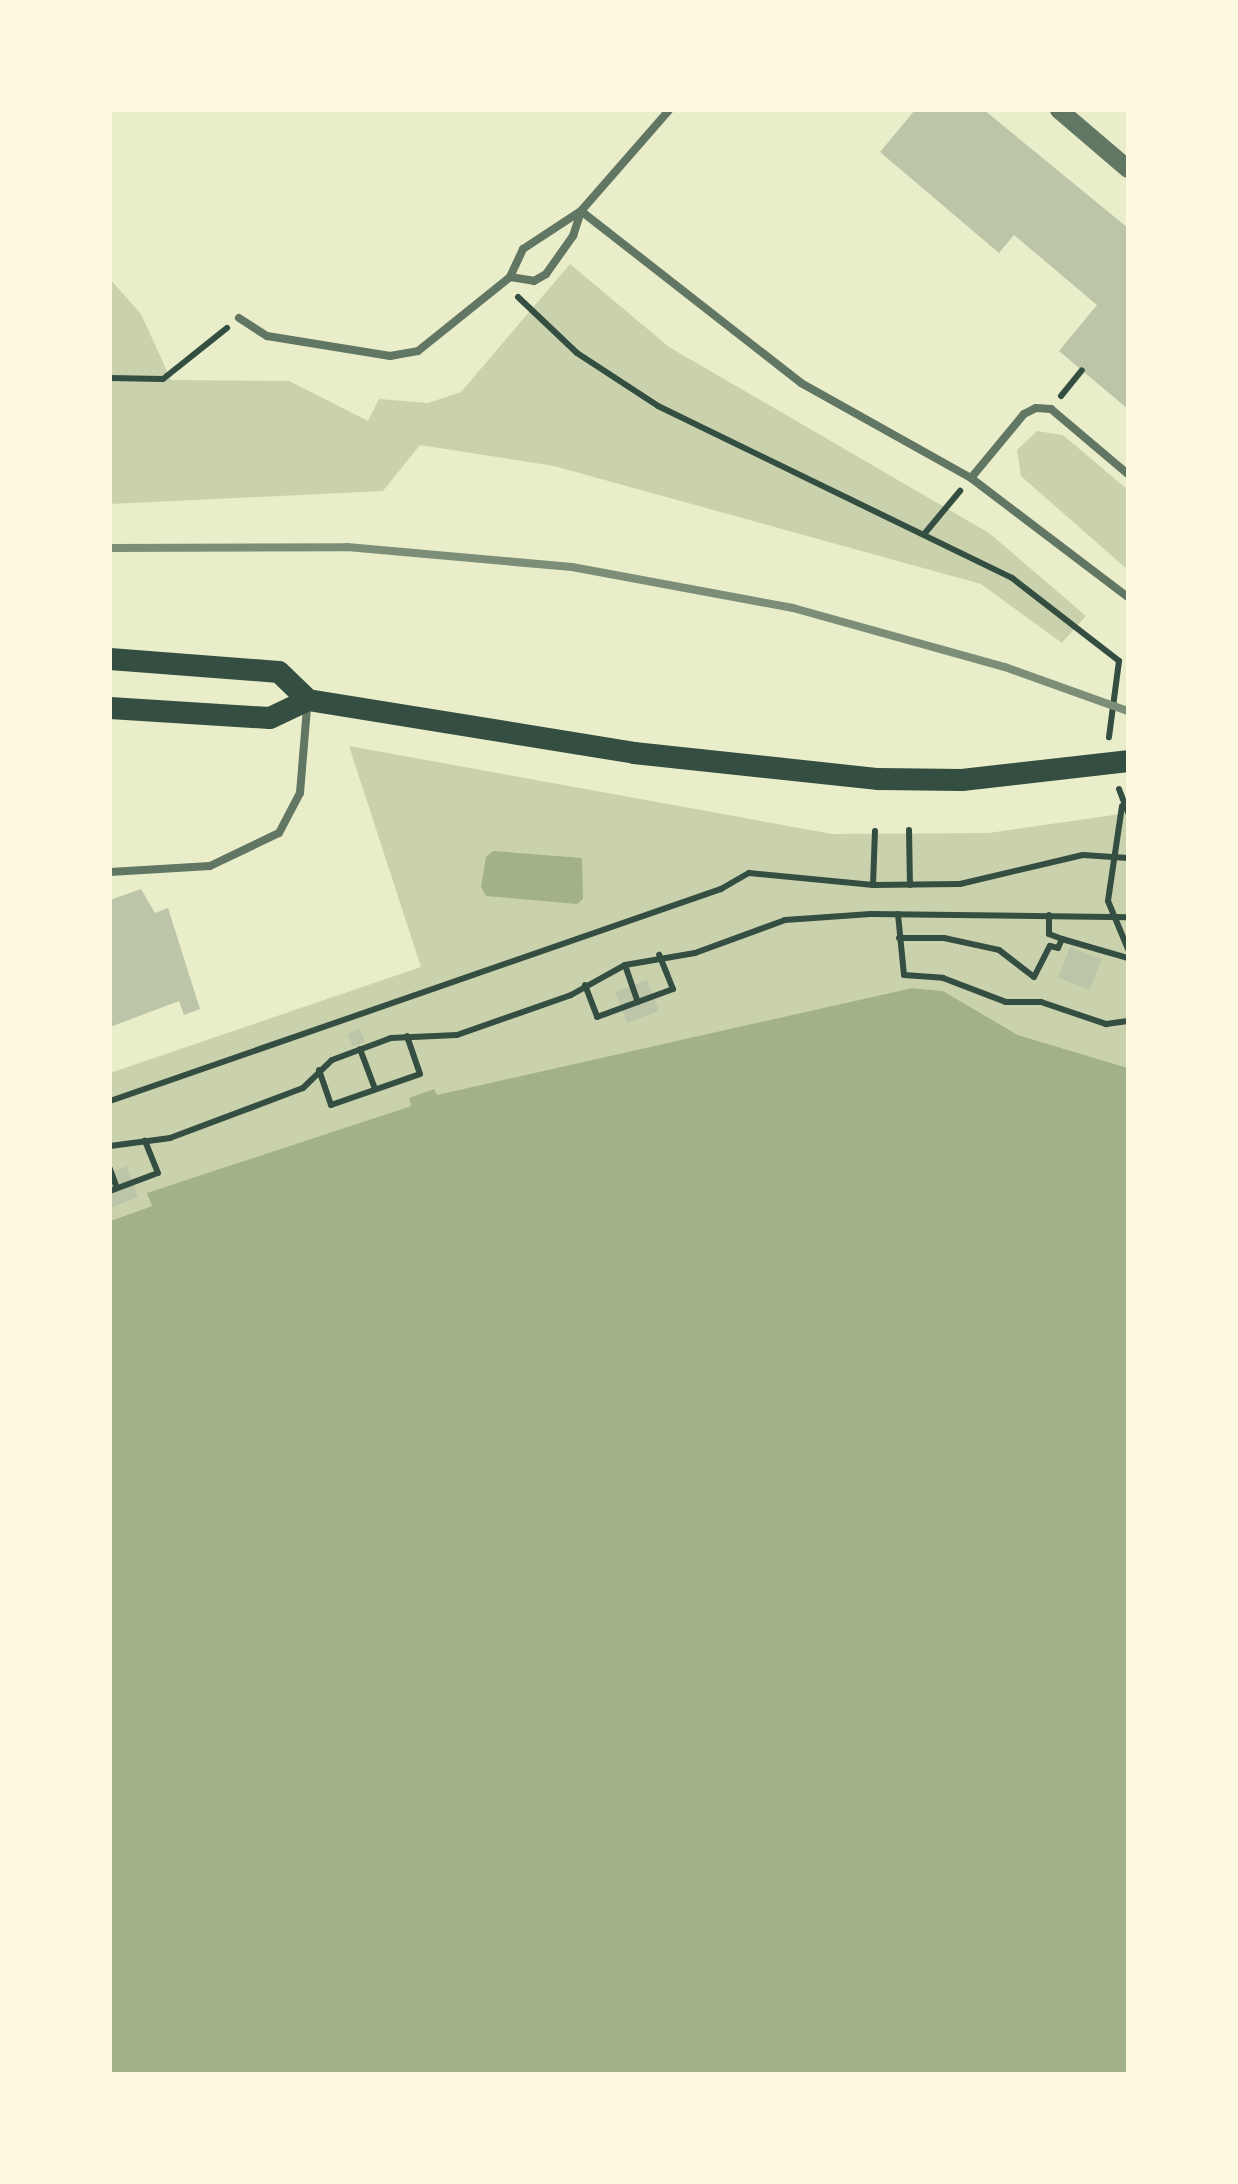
<!DOCTYPE html>
<html>
<head>
<meta charset="utf-8">
<style>
	body { margin:0 }
	#map { position:relative; width:1238px; height:2184px; overflow:hidden; background:#e9edc9; font-family:"Fira Sans",sans-serif }
	div>[style] { position:absolute }
	[style*='--x'] { left:calc(var(--x)*1px); top:calc(var(--y)*1px); width:calc(var(--w)*1px); rotate:calc(var(--a)*1deg) }
	.green>* { inset:0; background:#cad2ad }
	.water>* { inset:0; background:#a3b18a }
	.building>* { inset:0; background:#bcc5a7; transform-origin:0 0 }
	.path>* { height:6px; margin:-3px; padding:0 3px; transform-origin:3px; border-radius:3px; background:#344e41 }
	.service>* { height:8px; margin:-4px; padding:0 4px; transform-origin:4px; border-radius:4px; background:#617663 }
	.tertiary>* { height:18px; margin:-9px; padding:0 9px; transform-origin:9px; border-radius:9px; background:#617663 }
	.primary>* { height:22px; margin:-11px; padding:0 11px; transform-origin:11px; border-radius:11px; background:#344e41 }
	.rail>* { height:8px; margin:-4px; padding:0 4px; transform-origin:4px; border-radius:4px; background:#7c8e77 }
	span { translate:-50% -50%; white-space:nowrap; text-align:center; line-height:1.15; -webkit-text-stroke:10px #fefae0; paint-order:stroke }
	.frame { position:absolute; inset:0; border:112px solid #fefae0; pointer-events:none }
</style>
</head>
<body>
<div id="map">
	<div class="green">
		<i style="clip-path:polygon(570px 264px,669px 347px,989px 533px,1086px 616px,1062px 643px,981px 584px,554px 466px,420px 445px,383px 491px,110px 504px,110px 279px,141px 314px,171px 380px,289px 381px,368px 421px,379px 399px,428px 403px,461px 392px)"></i>
		<i style="clip-path:polygon(1037px 431px,1063px 435px,1128px 490px,1128px 570px,1021px 476px,1017px 450px)"></i>
		<i style="clip-path:polygon(349px 746px,832px 834px,989px 833px,1128px 813px,1128px 1068px,1018px 1035px,943px 991px,912px 988px,436px 1096px,434px 1089px,410px 1098px,411px 1106px,148px 1193px,152px 1206px,110px 1221px,110px 1073px,421px 967px)"></i>
	</div>
	<div class="water">
		<i style="clip-path:polygon(493px 851px,582px 858px,583px 899px,577px 904px,486px 896px,481px 887px,486px 857px)"></i>
		<i style="clip-path:polygon(912px 988px,943px 991px,1018px 1035px,1128px 1068px,1128px 2074px,110px 2074px,110px 1221px,152px 1206px,147px 1193px,411px 1106px,409px 1098px,434px 1089px,437px 1095px)"></i>
	</div>
	<div class="building">
		<i style="clip-path:polygon(915px 110px,984px 110px,1128px 228px,1128px 409px,1059px 351px,1097px 305px,1014px 235px,999px 253px,880px 152px)"></i>
		<i style="clip-path:polygon(141px 889px,155px 913px,168px 908px,200px 1009px,184px 1015px,179px 1001px,110px 1027px,110px 900px)"></i>
		<i style="left:1070px;top:947px;width:34px;height:33px;rotate:21deg"></i>
		<i style="left:647px;top:980px;width:33px;height:34px;rotate:69deg"></i>
		<i style="left:360px;top:1029px;width:14px;height:13px;rotate:69deg"></i>
		<i style="clip-path:polygon(127px 1166px,138px 1197px,110px 1208px,110px 1173px)"></i>
	</div>
	<div class="path">
		<i style="--x:518;--y:297;--w:81;--a:43.5"></i>
		<i style="--x:577;--y:353;--w:97;--a:33.2"></i>
		<i style="--x:658;--y:406;--w:394;--a:25.9"></i>
		<i style="--x:1012;--y:578;--w:135;--a:37.8"></i>
		<i style="--x:1119;--y:661;--w:77;--a:97.5"></i>
		<i style="--x:110;--y:378;--w:53;--a:1.1"></i>
		<i style="--x:163;--y:379;--w:82;--a:-38.6"></i>
		<i style="--x:1061;--y:396;--w:33;--a:-51"></i>
		<i style="--x:925;--y:533;--w:55;--a:-50.2"></i>
		<i style="--x:1119;--y:789;--w:25;--a:69"></i>
		<i style="--x:1122;--y:806;--w:96;--a:98.4"></i>
		<i style="--x:1108;--y:901;--w:52;--a:67.4"></i>
		<i style="--x:909;--y:830;--w:55;--a:89"></i>
		<i style="--x:873;--y:885;--w:54;--a:-87.9"></i>
		<i style="--x:898;--y:914;--w:61;--a:84.4"></i>
		<i style="--x:904;--y:975;--w:39;--a:4"></i>
		<i style="--x:943;--y:978;--w:67;--a:20.9"></i>
		<i style="--x:1006;--y:1002;--w:35;--a:0"></i>
		<i style="--x:1041;--y:1002;--w:69;--a:18.7"></i>
		<i style="--x:1106;--y:1024;--w:22;--a:-8"></i>
		<i style="--x:1049;--y:915;--w:19;--a:90"></i>
		<i style="--x:1049;--y:934;--w:14;--a:21"></i>
		<i style="--x:899;--y:938;--w:45;--a:0"></i>
		<i style="--x:944;--y:938;--w:56;--a:12.3"></i>
		<i style="--x:999;--y:950;--w:44;--a:37.6"></i>
		<i style="--x:1034;--y:977;--w:35;--a:-63"></i>
		<i style="--x:1050;--y:946;--w:8;--a:14"></i>
		<i style="--x:1058;--y:948;--w:10;--a:-66"></i>
		<i style="--x:1062;--y:939;--w:69;--a:16.1"></i>
		<i style="--x:625;--y:965;--w:39;--a:71"></i>
		<i style="--x:585;--y:985;--w:34;--a:69"></i>
		<i style="--x:597;--y:1017;--w:81;--a:-20.2"></i>
		<i style="--x:673;--y:989;--w:37;--a:-112"></i>
		<i style="--x:360;--y:1049;--w:43;--a:69.4"></i>
		<i style="--x:319;--y:1070;--w:37;--a:71"></i>
		<i style="--x:331;--y:1105;--w:94;--a:-19.2"></i>
		<i style="--x:420;--y:1074;--w:40;--a:-108.9"></i>
		<i style="--x:110;--y:1101;--w:647;--a:-19.14"></i>
		<i style="--x:721;--y:889;--w:32;--a:-30"></i>
		<i style="--x:749;--y:873;--w:125;--a:5.5"></i>
		<i style="--x:873;--y:885;--w:87;--a:-0.7"></i>
		<i style="--x:960;--y:884;--w:126;--a:-13.3"></i>
		<i style="--x:1083;--y:855;--w:45;--a:3.8"></i>
		<i style="--x:110;--y:1146;--w:61;--a:-7.6"></i>
		<i style="--x:170;--y:1138;--w:142;--a:-20.6"></i>
		<i style="--x:303;--y:1088;--w:40;--a:-44"></i>
		<i style="--x:332;--y:1060;--w:63;--a:-20.4"></i>
		<i style="--x:391;--y:1038;--w:66;--a:-2.6"></i>
		<i style="--x:457;--y:1035;--w:121;--a:-19.3"></i>
		<i style="--x:571;--y:995;--w:62;--a:-29.1"></i>
		<i style="--x:625;--y:965;--w:71;--a:-9.7"></i>
		<i style="--x:695;--y:953;--w:96;--a:-20.1"></i>
		<i style="--x:785;--y:920;--w:86;--a:-4"></i>
		<i style="--x:871;--y:914;--w:257;--a:0.7"></i>
		<i style="--x:110;--y:1169;--w:20;--a:70"></i>
		<i style="--x:110;--y:1191;--w:51;--a:-20.6"></i>
		<i style="--x:158;--y:1173;--w:35;--a:-112"></i>
	</div>
	<div class="service">
		<i style="--x:581;--y:211;--w:279;--a:38"></i>
		<i style="--x:801;--y:383;--w:195;--a:29.2"></i>
		<i style="--x:971;--y:478;--w:197;--a:37.2"></i>
		<i style="--x:510;--y:277;--w:24;--a:9"></i>
		<i style="--x:534;--y:281;--w:14;--a:-30"></i>
		<i style="--x:546;--y:274;--w:47;--a:-54.6"></i>
		<i style="--x:573;--y:236;--w:26;--a:-72"></i>
		<i style="--x:239;--y:318;--w:33;--a:33"></i>
		<i style="--x:267;--y:336;--w:125;--a:9.2"></i>
		<i style="--x:390;--y:356;--w:28;--a:-10"></i>
		<i style="--x:418;--y:351;--w:118;--a:-38.8"></i>
		<i style="--x:510;--y:277;--w:31;--a:-65"></i>
		<i style="--x:523;--y:249;--w:69;--a:-33.2"></i>
		<i style="--x:581;--y:211;--w:134;--a:-48.9"></i>
		<i style="--x:971;--y:478;--w:83;--a:-50.4"></i>
		<i style="--x:1024;--y:414;--w:13;--a:-27"></i>
		<i style="--x:1036;--y:408;--w:15;--a:4"></i>
		<i style="--x:1051;--y:409;--w:101;--a:40.2"></i>
		<i style="--x:110;--y:872;--w:100;--a:-3.4"></i>
		<i style="--x:210;--y:866;--w:76;--a:-25.6"></i>
		<i style="--x:279;--y:833;--w:45;--a:-62.3"></i>
		<i style="--x:300;--y:793;--w:86;--a:-85.3"></i>
	</div>
	<div class="tertiary">
		<i style="--x:1059;--y:110;--w:91;--a:40.5"></i>
	</div>
	<div class="primary">
		<i style="--x:110;--y:659;--w:169;--a:4.4"></i>
		<i style="--x:279;--y:672;--w:40;--a:44"></i>
		<i style="--x:110;--y:708;--w:160;--a:3.6"></i>
		<i style="--x:270;--y:718;--w:42;--a:-25.3"></i>
		<i style="--x:308;--y:700;--w:330;--a:9.2"></i>
		<i style="--x:634;--y:753;--w:246;--a:6.1"></i>
		<i style="--x:879;--y:779;--w:83;--a:0.7"></i>
		<i style="--x:962;--y:780;--w:167;--a:-6.5"></i>
	</div>
	<div class="rail">
		<i style="--x:110;--y:548;--w:237;--a:-0.2"></i>
		<i style="--x:347;--y:547;--w:226;--a:5.1"></i>
		<i style="--x:572;--y:567;--w:225;--a:10.5"></i>
		<i style="--x:793;--y:608;--w:220;--a:15.6"></i>
		<i style="--x:1005;--y:667;--w:131;--a:19.7"></i>
	</div>
	<div class="frame"></div>
</div>
</body>
</html>
